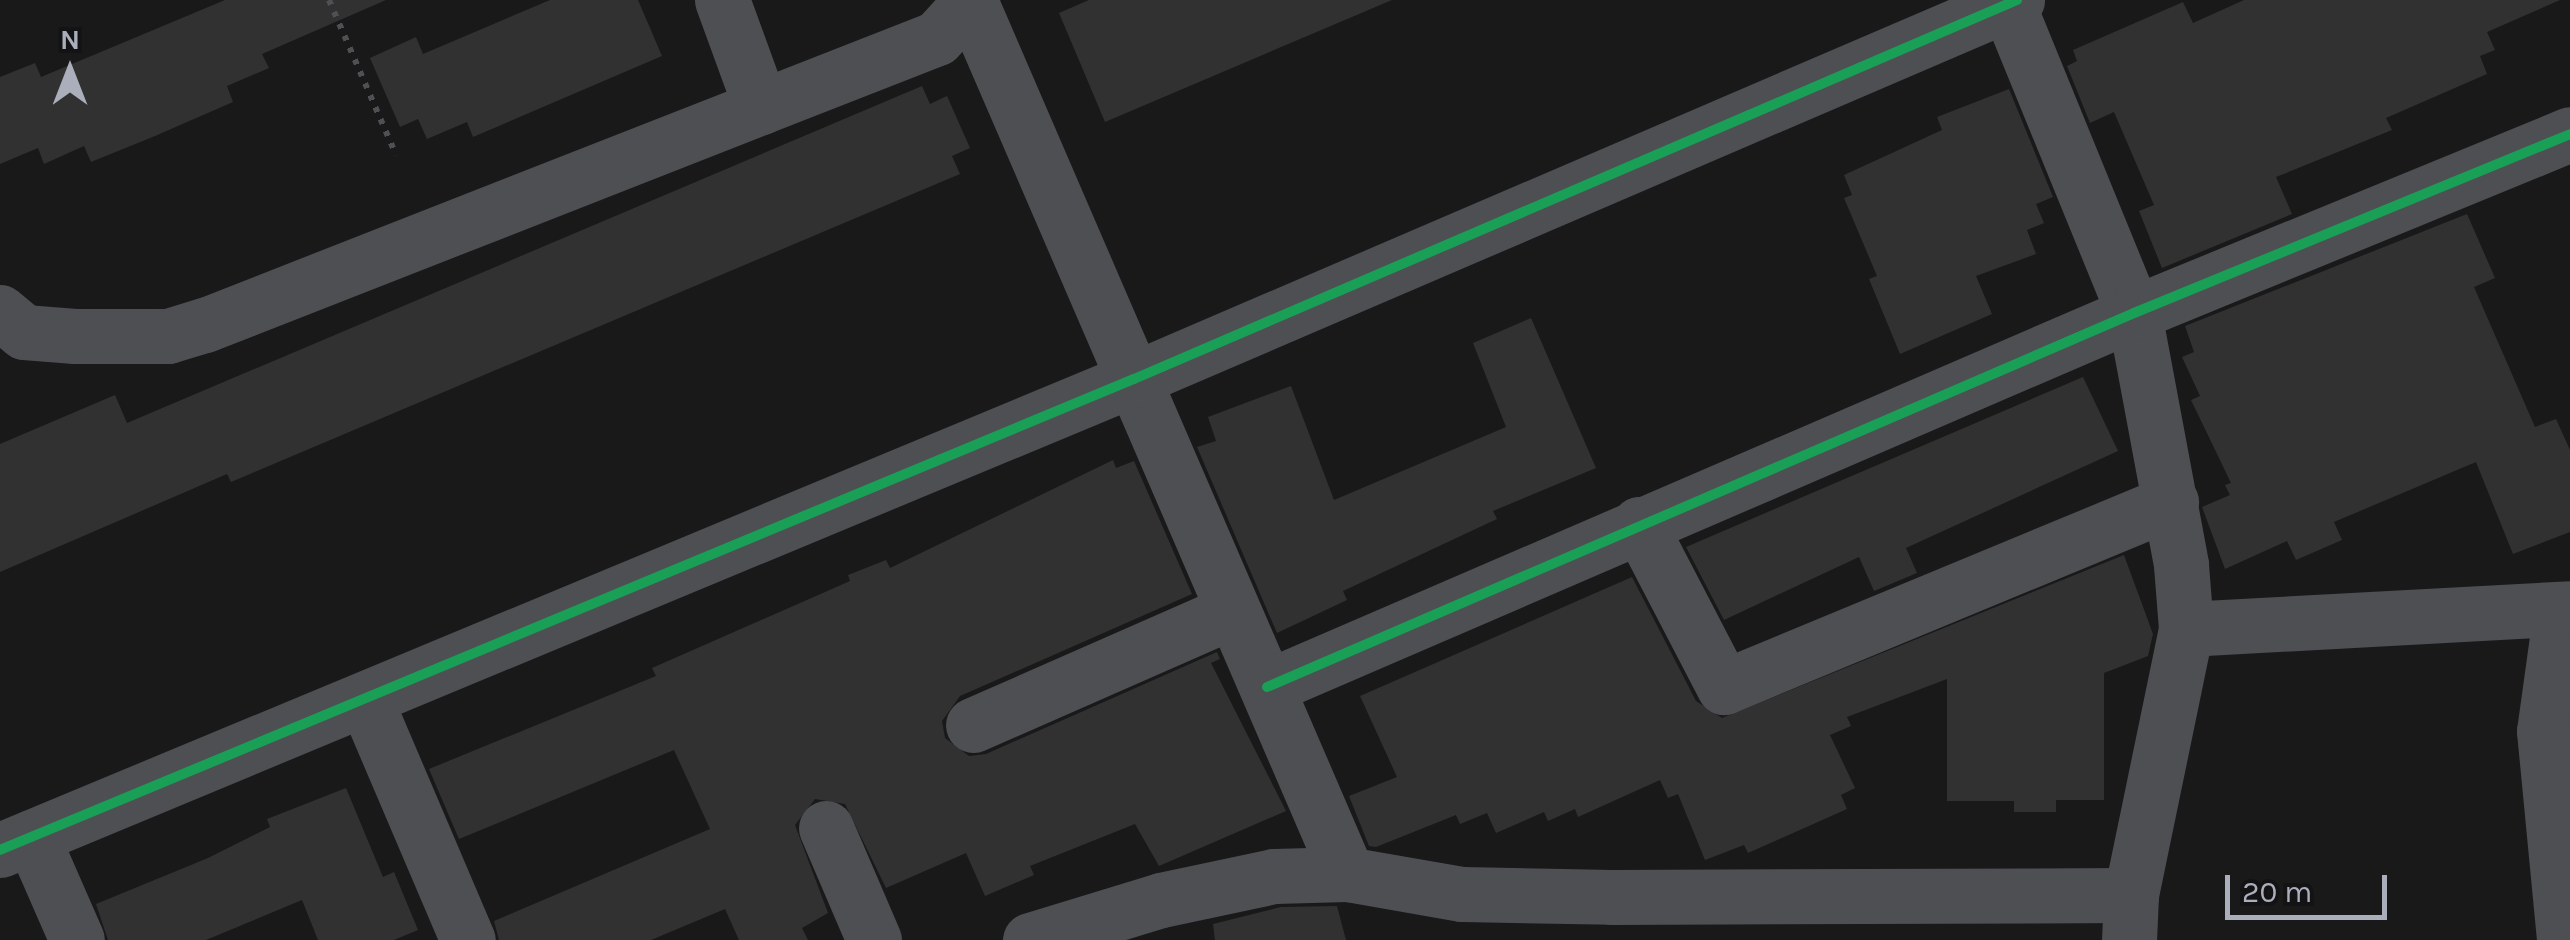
<!DOCTYPE html>
<html>
<head>
<meta charset="utf-8">
<style>
	body { margin:0 }
	#map { position:relative; width:2570px; height:940px; overflow:hidden; background:#19191a; font-family:Karla,sans-serif }
	div>[style] { position:absolute }
	[style*='--x'] { left:calc(var(--x)*1px); top:calc(var(--y)*1px); width:calc(var(--w)*1px); rotate:calc(var(--a)*1deg) }
	.building>* { inset:0; background:#313132 }
	.path>* { height:6px; margin-top:-3px; transform-origin:0; background:repeating-linear-gradient(90deg,#4f5054 0 5px,transparent 0 13px) }
	.minor>* { height:55px; margin:-27.5px; padding:0 27.5px; transform-origin:27.5px; border-radius:27.5px; background:#4d4f53 }
	.cycleway>* { height:10px; margin:-5px; padding:0 5px; transform-origin:5px; border-radius:5px; background:#1a9f57 }
	span { translate:-50% -50%; white-space:nowrap; text-align:center; line-height:1.15; -webkit-text-stroke:8px #131316; paint-order:stroke }
	.north { position:absolute; left:20px; top:20px; width:100px; height:100px; -webkit-text-stroke:8px #131316; paint-order:stroke; rotate:0deg; font-size:28px; font-weight:700; line-height:40px; text-align:center; color:#aaafbb }
	.north::after { content:''; display:block; margin:auto; width:35px; height:45px; background:#aaafbb; clip-path:polygon(50% 0,100% 100%,50% 72%,0 100%) }
	.scale { position:absolute; left:2225px; top:875px; width:162px; height:45px; box-sizing:border-box; border:5px solid #aaafbb; border-top:0; padding-left:12px; font-size:30px; line-height:35px; white-space:nowrap; color:#aaafbb; -webkit-text-stroke:8px #131316; paint-order:stroke }
</style>
</head>
<body>
<div id="map">
	<div class="building">
		<i style="clip-path:polygon(225px 0,386px 0,262px 54px,269px 68px,227px 86px,233px 102px,155px 136px,91px 162px,84px 146px,44px 164px,38px 148px,0 164px,0 77px,35px 63px,41px 77px)"></i>
		<i style="clip-path:polygon(550px 0,638px 0,662px 56px,473px 137px,467px 122px,427px 139px,418px 119px,400px 127px,370px 58px,416px 37px,423px 54px)"></i>
		<i style="clip-path:polygon(1089px 0,1392px 0,1105px 122px,1059px 13px)"></i>
		<i style="clip-path:polygon(2244px 0,2560px 0,2487px 32px,2495px 50px,2480px 56px,2487px 74px,2386px 118px,2392px 130px,2276px 177px,2292px 214px,2162px 268px,2139px 211px,2154px 205px,2114px 112px,2090px 123px,2067px 66px,2077px 61px,2073px 50px,2183px 2px,2193px 23px)"></i>
		<i style="clip-path:polygon(922px 86px,930px 104px,947px 96px,970px 148px,952px 156px,960px 174px,231px 482px,227px 474px,0 572px,0 444px,115px 395px,127px 423px)"></i>
		<i style="clip-path:polygon(2009px 89px,2053px 197px,2036px 204px,2044px 223px,2027px 230px,2036px 254px,1976px 276px,1992px 314px,1900px 354px,1869px 279px,1877px 276px,1844px 198px,1852px 195px,1844px 175px,1942px 130px,1937px 117px)"></i>
		<i style="clip-path:polygon(2467px 214px,2495px 278px,2474px 287px,2535px 427px,2556px 419px,2570px 450px,2570px 532px,2513px 554px,2476px 462px,2334px 522px,2342px 540px,2296px 560px,2287px 541px,2225px 569px,2202px 507px,2230px 495px,2225px 485px,2231px 483px,2191px 400px,2200px 396px,2182px 357px,2194px 352px,2185px 326px)"></i>
		<i style="clip-path:polygon(1531px 318px,1596px 468px,1493px 511px,1497px 519px,1343px 591px,1347px 600px,1277px 633px,1197px 447px,1216px 441px,1208px 417px,1291px 386px,1334px 500px,1506px 427px,1473px 343px)"></i>
		<i style="clip-path:polygon(2083px 377px,2118px 451px,1906px 548px,1917px 573px,1874px 591px,1859px 557px,1724px 620px,1686px 547px)"></i>
		<i style="clip-path:polygon(1113px 460px,1116px 468px,1134px 461px,1192px 594px,960px 696px,942px 721px,945px 738px,969px 756px,986px 754px,1217px 652px,1220px 659px,1211px 663px,1286px 811px,1159px 866px,1135px 824px,1030px 866px,1034px 875px,985px 896px,966px 853px,886px 888px,845px 804px,815px 799px,795px 825px,828px 913px,802px 928px,808px 940px,739px 940px,725px 909px,651px 940px,499px 940px,494px 921px,710px 829px,674px 750px,459px 839px,429px 769px,656px 676px,652px 668px,850px 581px,848px 575px,886px 560px,890px 568px)"></i>
		<i style="clip-path:polygon(2124px 555px,2153px 634px,2148px 656px,2104px 673px,2104px 800px,2056px 800px,2056px 812px,2014px 812px,2014px 801px,1947px 801px,1947px 679px,1847px 717px,1851px 726px,1830px 735px,1855px 788px,1841px 795px,1847px 809px,1748px 853px,1744px 845px,1705px 860px,1678px 794px,1668px 798px,1660px 780px,1578px 817px,1575px 809px,1548px 821px,1544px 812px,1496px 833px,1487px 813px,1460px 824px,1456px 815px,1376px 847px,1369px 846px,1349px 796px,1397px 777px,1360px 696px,1632px 577px,1696px 701px,1722px 718px)"></i>
		<i style="clip-path:polygon(346px 788px,383px 877px,394px 872px,418px 930px,394px 940px,318px 940px,302px 900px,206px 940px,108px 940px,96px 904px,208px 858px,270px 827px,267px 819px)"></i>
		<i style="clip-path:polygon(1337px 906px,1346px 940px,1215px 940px,1213px 924px,1281px 907px)"></i>
	</div>
	<div class="path">
		<i style="--x:329;--y:0;--w:169;--a:66.6"></i>
	</div>
	<div class="minor">
		<i style="--x:722;--y:0;--w:114;--a:70"></i>
		<i style="--x:2006;--y:0;--w:338;--a:67.8"></i>
		<i style="--x:2134;--y:313;--w:256;--a:79.4"></i>
		<i style="--x:2181;--y:565;--w:64;--a:85.5"></i>
		<i style="--x:2186;--y:629;--w:272;--a:101.7"></i>
		<i style="--x:2131;--y:895;--w:45;--a:92.5"></i>
		<i style="--x:971;--y:3;--w:949;--a:66.65"></i>
		<i style="--x:0;--y:312;--w:31;--a:40"></i>
		<i style="--x:24;--y:332;--w:51;--a:4.5"></i>
		<i style="--x:75;--y:336;--w:93;--a:0"></i>
		<i style="--x:168;--y:336;--w:39;--a:-17"></i>
		<i style="--x:205;--y:325;--w:786;--a:-21.41"></i>
		<i style="--x:937;--y:38;--w:52;--a:-47.4"></i>
		<i style="--x:1639;--y:524;--w:184;--a:62.5"></i>
		<i style="--x:1724;--y:687;--w:484;--a:-22.5"></i>
		<i style="--x:2561;--y:609;--w:123;--a:97.9"></i>
		<i style="--x:2544;--y:731;--w:210;--a:84.5"></i>
		<i style="--x:2186;--y:629;--w:385;--a:-3.1"></i>
		<i style="--x:1267;--y:687;--w:944;--a:-23.33"></i>
		<i style="--x:2134;--y:313;--w:471;--a:-22.3"></i>
		<i style="--x:365;--y:699;--w:262;--a:66.9"></i>
		<i style="--x:973;--y:725;--w:281;--a:-23.7"></i>
		<i style="--x:826;--y:828;--w:122;--a:66.8"></i>
		<i style="--x:32;--y:837;--w:112;--a:66.4"></i>
		<i style="--x:0;--y:850;--w:1228;--a:-22.56"></i>
		<i style="--x:1134;--y:379;--w:961;--a:-23.23"></i>
		<i style="--x:1030;--y:940;--w:137;--a:-17"></i>
		<i style="--x:1161;--y:900;--w:116;--a:-12"></i>
		<i style="--x:1274;--y:876;--w:73;--a:-1.6"></i>
		<i style="--x:1347;--y:874;--w:117;--a:9.9"></i>
		<i style="--x:1462;--y:894;--w:150;--a:1.1"></i>
		<i style="--x:1612;--y:897;--w:519;--a:-0.22"></i>
	</div>
	<div class="cycleway">
		<i style="--x:1267;--y:687;--w:944;--a:-23.33"></i>
		<i style="--x:2134;--y:313;--w:471;--a:-22.3"></i>
		<i style="--x:0;--y:850;--w:1228;--a:-22.56"></i>
		<i style="--x:1134;--y:379;--w:961;--a:-23.23"></i>
	</div>
	<div class="north">N</div>
	<div class="scale">20 m</div>
</div>
</body>
</html>
